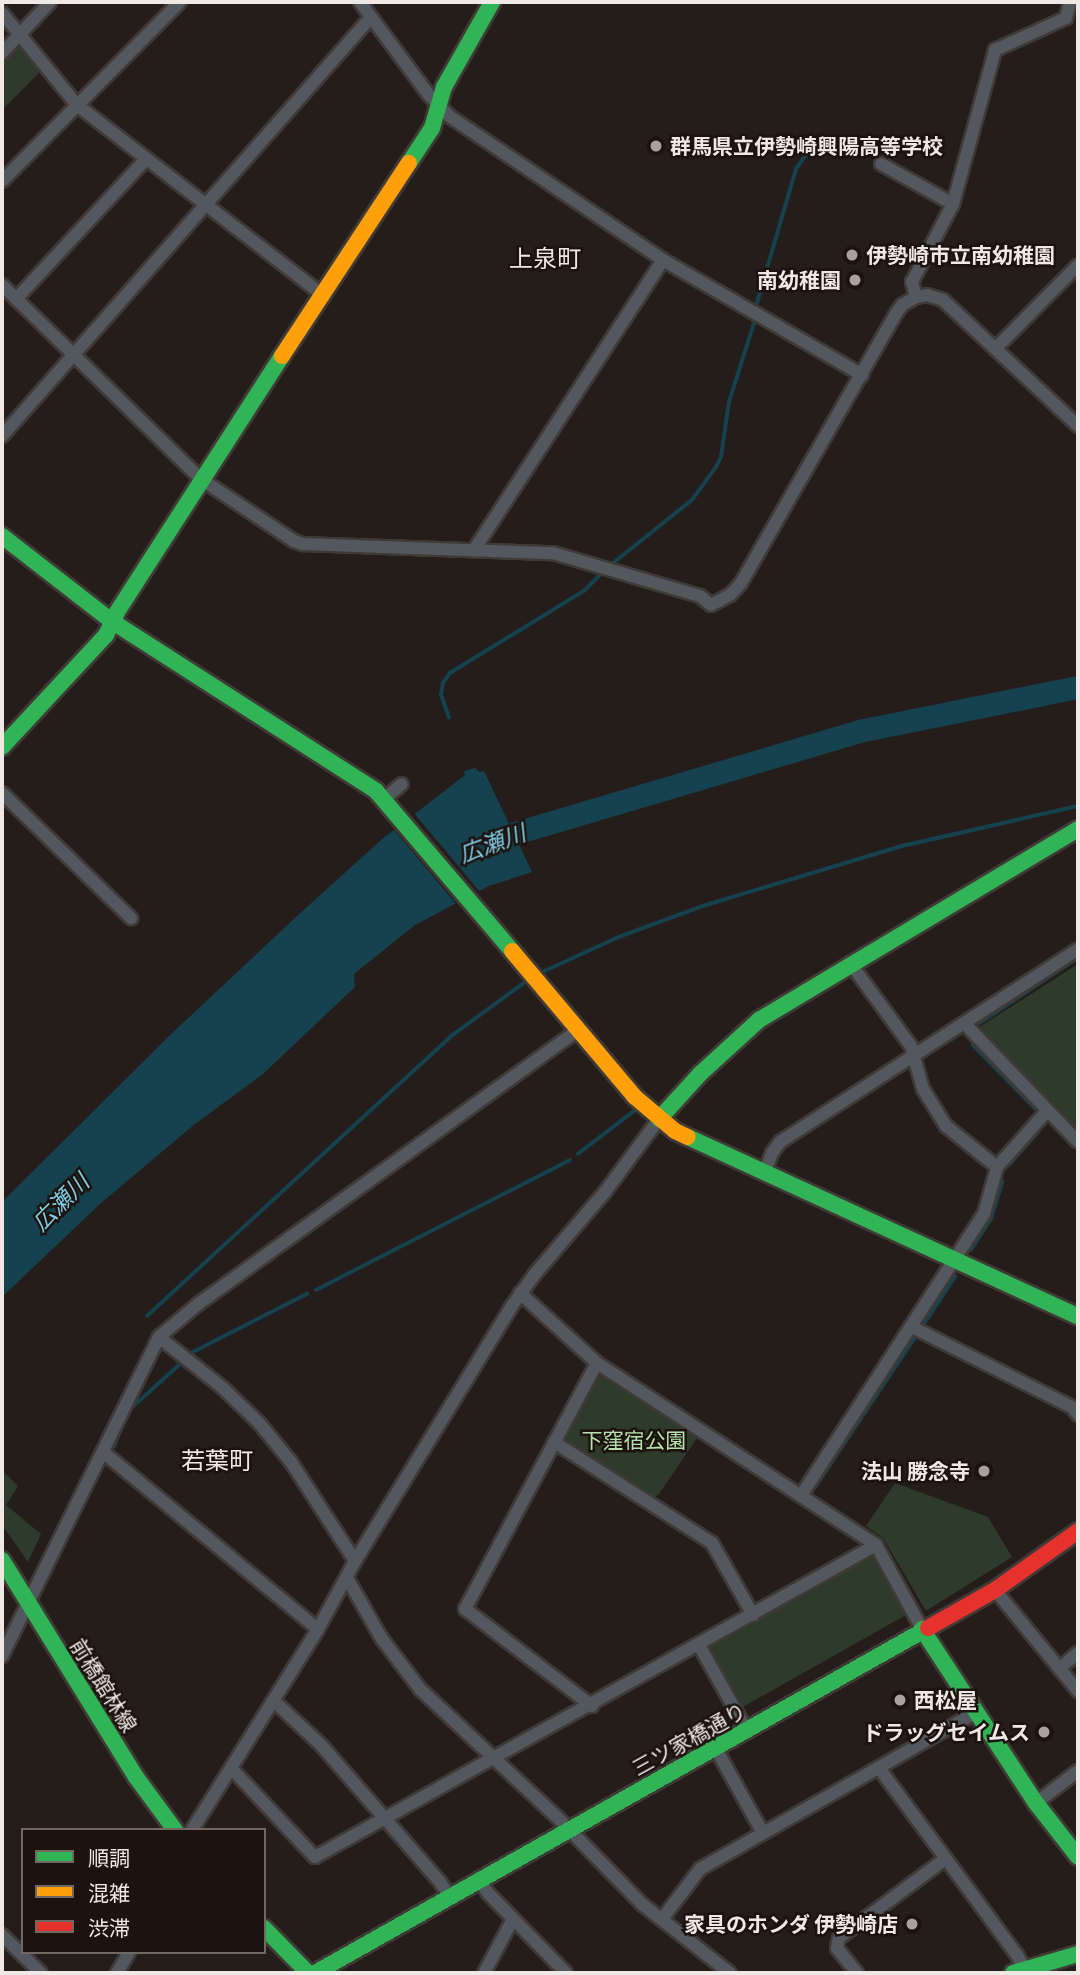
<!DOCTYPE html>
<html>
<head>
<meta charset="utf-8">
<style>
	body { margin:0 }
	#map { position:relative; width:1080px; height:1975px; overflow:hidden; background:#241d1a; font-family:Commissioner,"Noto Sans JP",sans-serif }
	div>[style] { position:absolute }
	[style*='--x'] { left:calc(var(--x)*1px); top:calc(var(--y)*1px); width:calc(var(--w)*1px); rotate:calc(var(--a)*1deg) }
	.green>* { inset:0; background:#2e3a2a }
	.water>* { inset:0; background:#15424e }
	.pier>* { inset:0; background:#241d1a; transform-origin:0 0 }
	.stream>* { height:3.5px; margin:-1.75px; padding:0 1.75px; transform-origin:1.75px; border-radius:1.75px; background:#15424e }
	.river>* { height:23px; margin:-11.5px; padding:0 11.5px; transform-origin:11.5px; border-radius:11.5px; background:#15424e }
	.roads { filter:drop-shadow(2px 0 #403a37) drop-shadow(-2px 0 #403a37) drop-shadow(0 2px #403a37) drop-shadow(0 -2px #403a37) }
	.street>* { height:12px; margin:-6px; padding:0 6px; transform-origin:6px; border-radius:6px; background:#52585d }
	.fast>* { height:16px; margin:-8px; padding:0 8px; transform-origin:8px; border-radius:8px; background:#30b455 }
	.slow>* { height:16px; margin:-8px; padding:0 8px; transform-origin:8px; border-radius:8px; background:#ff9f0a }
	.jam>* { height:16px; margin:-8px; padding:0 8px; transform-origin:8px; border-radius:8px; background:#e5322d }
	.dots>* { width:19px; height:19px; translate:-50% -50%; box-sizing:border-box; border:4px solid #1d120e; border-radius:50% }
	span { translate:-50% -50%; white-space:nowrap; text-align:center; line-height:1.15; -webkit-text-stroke:5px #1d120e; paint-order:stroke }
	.poi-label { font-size:21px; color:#f0e8e5; font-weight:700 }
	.left { translate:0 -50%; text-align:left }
	.right { translate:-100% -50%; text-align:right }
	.park-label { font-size:21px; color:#b4e1ac }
	.street-label { font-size:21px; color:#f0e8e5 }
	.water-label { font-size:23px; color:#7dcde5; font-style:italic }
	.quarter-label { font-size:24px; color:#f0e8e5 }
	.frame { position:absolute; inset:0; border:4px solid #f0e8e5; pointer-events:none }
	.legend { position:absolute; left:21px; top:1828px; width:245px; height:126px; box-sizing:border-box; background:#1d120e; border:2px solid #716864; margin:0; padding:9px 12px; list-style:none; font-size:21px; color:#f0e8e5 }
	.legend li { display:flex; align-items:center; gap:14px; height:35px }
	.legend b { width:35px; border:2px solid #716864 }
</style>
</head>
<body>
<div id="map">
	<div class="green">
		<i style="clip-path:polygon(19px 45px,43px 69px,2px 110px,2px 61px)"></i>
		<i style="clip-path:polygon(1078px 964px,1078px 1132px,981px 1030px,981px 1026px)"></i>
		<i style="clip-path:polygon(602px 1373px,693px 1431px,697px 1438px,659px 1494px,653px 1498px,565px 1443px,562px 1435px,595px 1374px)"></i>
		<i style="clip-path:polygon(4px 1472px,18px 1486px,6px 1505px,41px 1534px,28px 1562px,2px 1525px)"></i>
		<i style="clip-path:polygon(895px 1483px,988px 1517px,1012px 1557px,926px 1611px,883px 1538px,866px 1526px)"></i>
		<i style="clip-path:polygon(871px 1552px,876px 1553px,907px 1611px,906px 1615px,741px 1708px,708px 1647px)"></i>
	</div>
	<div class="water">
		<i style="clip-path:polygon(475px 768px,479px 772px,484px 771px,532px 872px,489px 886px,415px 925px,354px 974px,355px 987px,263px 1074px,195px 1124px,101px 1203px,2px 1297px,2px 1202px,168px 1037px,297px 916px,381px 840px,465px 775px,464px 771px)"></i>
	</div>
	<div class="pier">
		<i style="left:413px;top:812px;width:107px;height:26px;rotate:50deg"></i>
	</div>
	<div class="stream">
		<i style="--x:756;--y:306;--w:143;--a:-73.7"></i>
		<i style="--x:796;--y:169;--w:29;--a:-55"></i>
		<i style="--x:612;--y:564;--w:102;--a:-38.7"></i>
		<i style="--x:692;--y:500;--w:41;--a:-54"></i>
		<i style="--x:716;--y:467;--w:11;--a:-63"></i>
		<i style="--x:721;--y:457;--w:56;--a:-81.7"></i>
		<i style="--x:729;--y:402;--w:83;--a:-72.4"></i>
		<i style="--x:449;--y:718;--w:24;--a:-109"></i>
		<i style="--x:441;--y:695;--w:12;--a:-81"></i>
		<i style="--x:443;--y:683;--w:12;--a:-55"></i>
		<i style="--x:450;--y:673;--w:157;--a:-31.5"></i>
		<i style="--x:584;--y:591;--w:24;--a:-45"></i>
		<i style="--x:538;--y:974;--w:89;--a:-24.6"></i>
		<i style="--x:619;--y:937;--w:90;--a:-20.3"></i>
		<i style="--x:703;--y:906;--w:208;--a:-16.8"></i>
		<i style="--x:902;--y:846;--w:180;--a:-12.8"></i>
		<i style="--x:980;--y:1023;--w:118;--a:-33.6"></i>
		<i style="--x:973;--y:1045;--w:88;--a:45.5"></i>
		<i style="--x:578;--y:1154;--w:71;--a:-37.5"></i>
		<i style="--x:1010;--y:1164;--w:43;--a:-48.8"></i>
		<i style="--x:971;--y:1250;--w:37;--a:-57"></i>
		<i style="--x:991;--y:1219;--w:39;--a:-73"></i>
		<i style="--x:316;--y:1290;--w:285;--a:-27.1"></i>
		<i style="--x:147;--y:1316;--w:412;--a:-42.6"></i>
		<i style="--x:450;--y:1037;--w:97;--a:-36.2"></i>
		<i style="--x:922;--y:1327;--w:60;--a:-56.6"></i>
		<i style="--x:193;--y:1352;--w:128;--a:-27"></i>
		<i style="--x:114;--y:1447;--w:39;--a:-69"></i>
		<i style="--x:128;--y:1411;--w:67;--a:-42"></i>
		<i style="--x:816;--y:1486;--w:184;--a:-56.3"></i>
	</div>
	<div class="river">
		<i style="--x:485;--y:842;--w:395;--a:-16.5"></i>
		<i style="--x:864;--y:730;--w:218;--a:-11.4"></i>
	</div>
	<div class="roads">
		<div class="street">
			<i style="--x:360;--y:2;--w:114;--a:53.5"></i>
			<i style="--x:428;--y:94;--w:30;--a:46"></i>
			<i style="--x:449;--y:116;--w:258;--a:33.9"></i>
			<i style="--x:663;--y:260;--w:230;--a:30"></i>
			<i style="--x:2;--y:13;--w:119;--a:50.8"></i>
			<i style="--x:77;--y:105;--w:312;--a:37.7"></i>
			<i style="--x:2;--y:53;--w:70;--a:-46.7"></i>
			<i style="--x:881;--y:164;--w:82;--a:29.1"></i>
			<i style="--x:2;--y:181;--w:252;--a:-45.2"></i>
			<i style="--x:2;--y:285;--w:278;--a:44.3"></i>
			<i style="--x:201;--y:479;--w:112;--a:33.7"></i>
			<i style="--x:294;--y:541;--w:9;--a:21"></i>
			<i style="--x:302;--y:544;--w:251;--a:2.1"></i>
			<i style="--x:553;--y:553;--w:153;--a:16.3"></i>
			<i style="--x:700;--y:596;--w:14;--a:39"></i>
			<i style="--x:711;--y:605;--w:21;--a:-28"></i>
			<i style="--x:730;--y:595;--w:16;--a:-47"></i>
			<i style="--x:741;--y:583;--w:313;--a:-60.1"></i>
			<i style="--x:897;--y:312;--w:9;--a:-54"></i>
			<i style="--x:902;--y:305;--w:16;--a:-30"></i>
			<i style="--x:916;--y:297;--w:11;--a:-10"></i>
			<i style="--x:927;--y:295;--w:17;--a:17"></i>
			<i style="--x:943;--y:300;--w:185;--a:43"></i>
			<i style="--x:916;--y:297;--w:16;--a:-105"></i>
			<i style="--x:912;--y:282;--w:88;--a:-62.3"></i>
			<i style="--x:953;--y:204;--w:160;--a:-74.7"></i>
			<i style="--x:995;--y:50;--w:78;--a:-24.3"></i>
			<i style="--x:1066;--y:18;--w:16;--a:-76"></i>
			<i style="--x:16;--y:299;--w:191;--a:-47.1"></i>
			<i style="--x:995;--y:349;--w:118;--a:-45.3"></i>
			<i style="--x:2;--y:436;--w:558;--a:-48.63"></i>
			<i style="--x:474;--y:550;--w:346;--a:-56.9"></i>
			<i style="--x:2;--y:793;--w:180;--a:44.1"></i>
			<i style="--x:384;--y:799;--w:23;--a:-40"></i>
			<i style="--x:850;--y:963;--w:103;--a:53.7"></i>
			<i style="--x:911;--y:1046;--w:45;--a:74.4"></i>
			<i style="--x:923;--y:1089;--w:44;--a:58.1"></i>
			<i style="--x:946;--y:1126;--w:65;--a:38.8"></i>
			<i style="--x:965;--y:1024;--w:163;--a:46.2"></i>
			<i style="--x:764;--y:1174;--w:22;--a:-69"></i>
			<i style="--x:772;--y:1153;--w:14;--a:-54"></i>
			<i style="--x:780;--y:1142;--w:355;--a:-32.9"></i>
			<i style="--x:520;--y:1293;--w:104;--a:42.3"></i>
			<i style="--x:597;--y:1363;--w:333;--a:33.1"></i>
			<i style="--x:876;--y:1545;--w:96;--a:61.3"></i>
			<i style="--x:912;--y:1327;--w:179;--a:26.6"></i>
			<i style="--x:1072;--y:1407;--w:10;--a:53"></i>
			<i style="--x:159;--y:1337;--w:82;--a:38.6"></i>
			<i style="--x:223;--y:1388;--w:52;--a:44.2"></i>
			<i style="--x:260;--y:1424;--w:49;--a:50.8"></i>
			<i style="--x:291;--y:1462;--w:118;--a:57.1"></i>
			<i style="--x:554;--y:1442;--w:188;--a:32.6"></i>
			<i style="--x:712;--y:1543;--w:83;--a:60.3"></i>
			<i style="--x:103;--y:1452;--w:278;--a:39.5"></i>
			<i style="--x:802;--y:1494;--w:334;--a:-57"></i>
			<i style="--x:984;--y:1214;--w:49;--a:-74.5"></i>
			<i style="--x:997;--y:1167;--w:76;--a:-48.2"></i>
			<i style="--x:347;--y:1578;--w:70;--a:60.2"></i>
			<i style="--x:382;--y:1639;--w:63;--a:52.8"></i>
			<i style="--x:420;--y:1689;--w:189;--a:43.1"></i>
			<i style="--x:558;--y:1818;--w:122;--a:45.7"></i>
			<i style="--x:643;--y:1905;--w:110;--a:38"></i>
			<i style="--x:995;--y:1590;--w:131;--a:50.6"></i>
			<i style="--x:699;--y:1645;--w:98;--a:60.8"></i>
			<i style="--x:2;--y:1656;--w:356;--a:-63.8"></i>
			<i style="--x:159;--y:1337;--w:51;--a:-40.2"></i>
			<i style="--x:198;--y:1304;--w:467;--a:-35.8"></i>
			<i style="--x:1060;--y:1668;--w:23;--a:-40"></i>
			<i style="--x:274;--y:1701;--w:64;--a:43.1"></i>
			<i style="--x:321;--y:1745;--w:181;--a:49"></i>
			<i style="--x:440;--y:1882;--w:18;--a:56"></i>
			<i style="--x:592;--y:1706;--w:160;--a:-142.6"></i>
			<i style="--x:465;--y:1609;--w:279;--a:-61.8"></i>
			<i style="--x:716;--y:1749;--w:96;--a:60.8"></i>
			<i style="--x:231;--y:1768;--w:122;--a:46.7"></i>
			<i style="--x:315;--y:1857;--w:642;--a:-29.08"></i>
			<i style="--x:879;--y:1768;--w:232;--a:53.6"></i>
			<i style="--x:1017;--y:1955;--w:21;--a:61"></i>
			<i style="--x:1036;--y:1803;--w:53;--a:-37.3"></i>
			<i style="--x:192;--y:1830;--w:237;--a:-57.9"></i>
			<i style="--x:318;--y:1629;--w:77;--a:-61.4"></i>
			<i style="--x:355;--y:1561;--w:298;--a:-58.4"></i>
			<i style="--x:511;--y:1307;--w:39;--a:-54"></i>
			<i style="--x:534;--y:1275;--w:109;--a:-49.5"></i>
			<i style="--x:605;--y:1192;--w:91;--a:-53.5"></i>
			<i style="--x:479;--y:1880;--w:16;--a:55"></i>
			<i style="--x:488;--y:1893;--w:112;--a:45.7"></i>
			<i style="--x:662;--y:1919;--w:63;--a:-52.8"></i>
			<i style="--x:700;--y:1869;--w:316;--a:-29.6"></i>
			<i style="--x:2;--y:1935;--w:54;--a:44.3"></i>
			<i style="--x:117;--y:1973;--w:24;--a:-60"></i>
			<i style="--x:484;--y:1973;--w:61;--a:-61.8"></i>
			<i style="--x:857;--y:1973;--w:32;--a:-129"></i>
			<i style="--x:837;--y:1948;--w:10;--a:-79"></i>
			<i style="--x:839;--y:1938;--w:132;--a:-36.7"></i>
		</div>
		<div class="fast">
			<i style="--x:409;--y:163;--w:42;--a:-56.7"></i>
			<i style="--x:432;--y:128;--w:43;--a:-73.7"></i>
			<i style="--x:444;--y:87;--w:98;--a:-60.5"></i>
			<i style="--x:2;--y:536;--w:140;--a:37.8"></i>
			<i style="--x:113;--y:622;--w:313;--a:32.7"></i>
			<i style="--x:376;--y:791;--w:210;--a:49.6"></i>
			<i style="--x:2;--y:747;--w:153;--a:-47.1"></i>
			<i style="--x:106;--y:635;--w:25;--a:-64"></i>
			<i style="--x:117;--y:612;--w:305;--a:-57.2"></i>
			<i style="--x:659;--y:1119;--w:62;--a:-47.6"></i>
			<i style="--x:701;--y:1073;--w:79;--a:-42.4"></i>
			<i style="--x:759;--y:1020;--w:372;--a:-30.9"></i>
			<i style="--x:688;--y:1137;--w:429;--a:24.7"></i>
			<i style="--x:2;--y:1560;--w:255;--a:58.3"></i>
			<i style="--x:136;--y:1777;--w:66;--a:53.7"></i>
			<i style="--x:922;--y:1629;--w:208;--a:56.8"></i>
			<i style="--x:1036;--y:1803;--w:68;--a:52.1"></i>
			<i style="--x:264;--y:1928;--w:63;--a:45.6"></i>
			<i style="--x:315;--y:1973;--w:703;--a:-29.37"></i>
			<i style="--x:1013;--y:1973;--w:68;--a:-16.3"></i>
		</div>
		<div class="slow">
			<i style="--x:282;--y:356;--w:231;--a:-56.7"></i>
			<i style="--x:512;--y:951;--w:191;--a:49.9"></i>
			<i style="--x:635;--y:1097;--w:52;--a:40.4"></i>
			<i style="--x:675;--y:1131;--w:14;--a:25"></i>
		</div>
		<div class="jam">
			<i style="--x:928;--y:1628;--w:77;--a:-29.6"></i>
			<i style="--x:995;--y:1590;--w:102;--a:-35.4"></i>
		</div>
	</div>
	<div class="dots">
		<i style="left:656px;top:146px;background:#a9a19e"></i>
		<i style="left:852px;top:255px;background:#a9a19e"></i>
		<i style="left:855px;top:280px;background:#a9a19e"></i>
		<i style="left:984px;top:1471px;background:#a9a19e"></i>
		<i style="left:900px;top:1700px;background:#a9a19e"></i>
		<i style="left:1044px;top:1732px;background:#a9a19e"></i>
		<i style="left:912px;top:1924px;background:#a9a19e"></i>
	</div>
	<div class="poi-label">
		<span class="left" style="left:670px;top:146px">群馬県立伊勢崎興陽高等学校</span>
		<span class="left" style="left:866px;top:255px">伊勢崎市立南幼稚園</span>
		<span class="right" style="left:841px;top:280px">南幼稚園</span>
		<span class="right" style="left:970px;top:1471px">法山 勝念寺</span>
		<span class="left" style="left:914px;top:1700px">西松屋</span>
		<span class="right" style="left:1030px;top:1732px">ドラッグセイムス</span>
		<span class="right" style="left:898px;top:1924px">家具のホンダ 伊勢崎店</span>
	</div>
	<div class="park-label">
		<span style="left:634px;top:1440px">下窪宿公園</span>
	</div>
	<div class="street-label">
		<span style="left:104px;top:1685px;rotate:58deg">前橋館林線</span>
		<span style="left:689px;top:1739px;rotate:-29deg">三ツ家橋通り</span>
	</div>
	<div class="water-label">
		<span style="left:492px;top:843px;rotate:-20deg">広瀬川</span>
		<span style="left:60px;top:1202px;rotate:-45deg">広瀬川</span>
	</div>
	<div class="quarter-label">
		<span style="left:545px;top:258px">上泉町</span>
		<span style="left:217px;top:1460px">若葉町</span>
	</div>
	<div class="frame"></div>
	<ul class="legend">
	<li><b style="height:9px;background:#30b455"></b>順調</li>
	<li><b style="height:9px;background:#ff9f0a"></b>混雑</li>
	<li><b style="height:9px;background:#e5322d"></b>渋滞</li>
	</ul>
</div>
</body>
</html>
